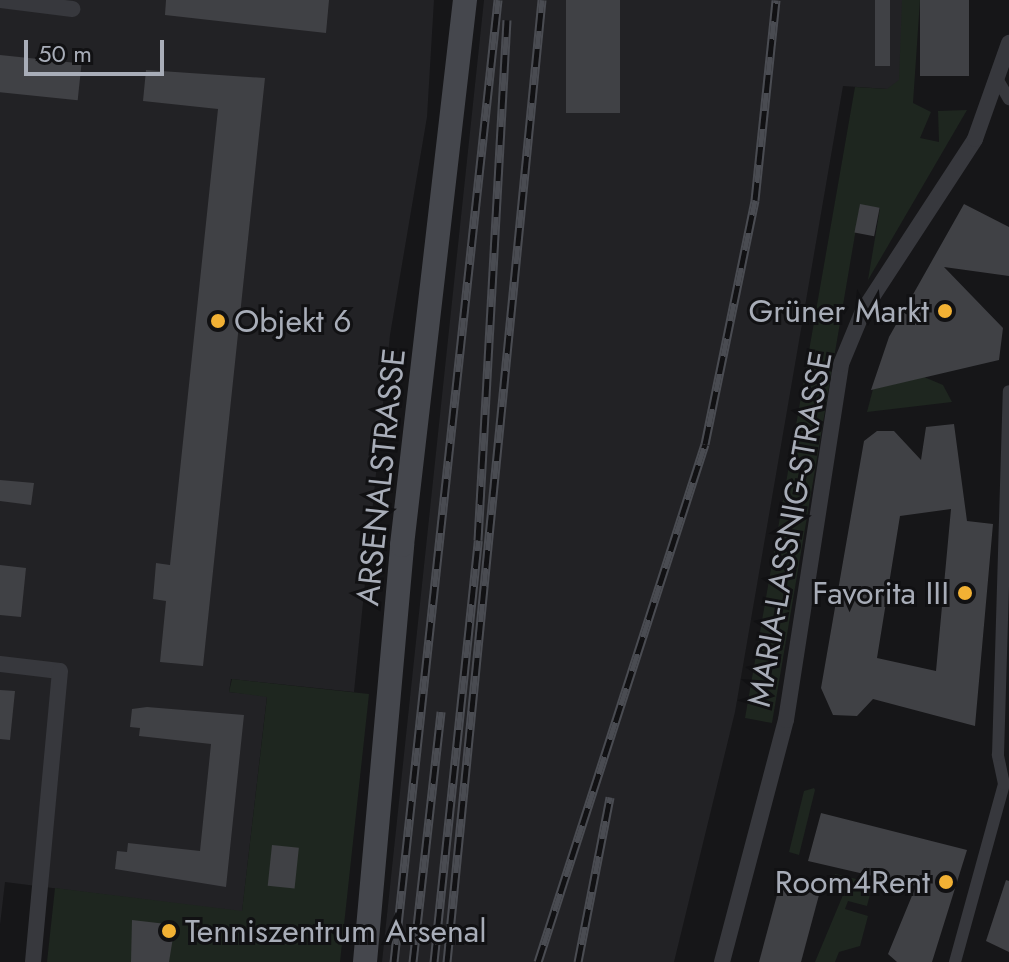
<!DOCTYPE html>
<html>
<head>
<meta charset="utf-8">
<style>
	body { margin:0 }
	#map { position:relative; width:1009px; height:962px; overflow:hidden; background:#161618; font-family:Jost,sans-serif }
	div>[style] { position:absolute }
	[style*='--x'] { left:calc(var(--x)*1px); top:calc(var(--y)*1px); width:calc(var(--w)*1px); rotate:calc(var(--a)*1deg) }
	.built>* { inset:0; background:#222225 }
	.green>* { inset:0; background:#1e261f }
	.building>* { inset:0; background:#404145; transform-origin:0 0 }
	.pedestrian>* { height:12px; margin:-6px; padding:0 6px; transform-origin:6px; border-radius:6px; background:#37383d }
	.minor>* { height:16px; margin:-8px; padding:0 8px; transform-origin:8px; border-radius:8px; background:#37383d }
	.secondary>* { height:24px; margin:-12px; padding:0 12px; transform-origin:12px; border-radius:12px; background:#45474d }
	.rail>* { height:9px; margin-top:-4.5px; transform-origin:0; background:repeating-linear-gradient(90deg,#111113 0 18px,#4a4c52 0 36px); box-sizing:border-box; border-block:2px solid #4a4c52 }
	.dots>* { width:22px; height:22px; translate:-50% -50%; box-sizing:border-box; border:4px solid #111113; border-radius:50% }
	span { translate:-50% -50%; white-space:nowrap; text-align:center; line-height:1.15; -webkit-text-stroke:6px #111113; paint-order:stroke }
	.poi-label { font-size:32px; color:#a8adb8 }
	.right { translate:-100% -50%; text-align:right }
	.left { translate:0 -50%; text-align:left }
	.street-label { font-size:32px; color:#a8adb8 }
	.scale { position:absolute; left:24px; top:40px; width:140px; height:36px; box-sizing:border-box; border:4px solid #a8adb8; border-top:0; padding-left:10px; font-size:24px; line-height:28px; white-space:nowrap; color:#a8adb8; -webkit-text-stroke:6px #111113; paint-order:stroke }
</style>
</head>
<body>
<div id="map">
	<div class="built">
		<i style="clip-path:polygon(0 0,434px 0,427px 117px,390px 335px,354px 692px,231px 679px,229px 692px,267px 696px,242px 912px,5px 882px,0 925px)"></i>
		<i style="clip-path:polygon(484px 0,905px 0,902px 90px,843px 86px,735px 712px,674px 962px,382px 962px)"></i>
	</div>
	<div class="green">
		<i style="clip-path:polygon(902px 0,920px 0,913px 103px,931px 112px,920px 138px,939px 142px,938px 111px,967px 110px,868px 280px,880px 208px,860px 205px,772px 723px,745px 718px,855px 87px,887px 89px,899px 80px)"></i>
		<i style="clip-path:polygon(924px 377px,943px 385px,952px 402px,867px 412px,873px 389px)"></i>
		<i style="clip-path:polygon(232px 679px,369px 694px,340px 962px,47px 962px,55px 888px,242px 911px,267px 697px,229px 692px)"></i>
		<i style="clip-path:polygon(814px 788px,815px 790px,799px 855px,789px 852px,804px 791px)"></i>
		<i style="clip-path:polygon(835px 874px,873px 883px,867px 906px,848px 901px,845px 909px,868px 916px,860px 946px,839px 952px,835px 962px,815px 962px,843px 895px,830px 891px)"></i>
	</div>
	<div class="building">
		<i style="clip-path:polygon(166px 0,329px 0,326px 33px,165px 15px)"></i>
		<i style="left:566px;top:0;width:54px;height:113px"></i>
		<i style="left:875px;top:0;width:15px;height:66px"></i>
		<i style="left:920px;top:0;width:49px;height:76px"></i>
		<i style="left:0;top:55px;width:82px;height:37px;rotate:6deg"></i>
		<i style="clip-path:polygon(146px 70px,265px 78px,203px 666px,160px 662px,166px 601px,153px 599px,156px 563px,170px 565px,218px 109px,143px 101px)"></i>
		<i style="left:860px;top:204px;width:20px;height:29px;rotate:11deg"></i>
		<i style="clip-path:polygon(964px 204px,1009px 227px,1009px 276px,944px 267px,1003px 328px,999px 360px,871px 390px,889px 337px)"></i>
		<i style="clip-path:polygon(evenodd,954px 424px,967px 521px,993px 524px,975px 726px,873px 699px,857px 716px,833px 715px,821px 688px,864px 441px,877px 431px,894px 431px,921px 460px,926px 427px,954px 424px,951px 509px,936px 671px,877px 658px,900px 516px,951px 509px)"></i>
		<i style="clip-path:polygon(0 480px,34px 483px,31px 505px,0 501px)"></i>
		<i style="clip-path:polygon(0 565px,26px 568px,21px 617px,0 615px)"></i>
		<i style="clip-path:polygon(0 690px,15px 691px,10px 740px,0 739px)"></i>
		<i style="clip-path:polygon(147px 707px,244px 715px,226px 887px,115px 869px,117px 851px,127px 852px,128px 843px,200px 851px,211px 744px,139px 736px,140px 728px,130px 727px,132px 709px)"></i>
		<i style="clip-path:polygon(821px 813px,967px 850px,932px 962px,897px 962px,888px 954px,916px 886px,808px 861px)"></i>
		<i style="left:272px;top:845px;width:27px;height:41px;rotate:6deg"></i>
		<i style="clip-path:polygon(1006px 880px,1009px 881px,1009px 952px,986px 941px)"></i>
		<i style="clip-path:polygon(780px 884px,819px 895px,801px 962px,759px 962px)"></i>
		<i style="clip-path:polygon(132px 920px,175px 925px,169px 962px,131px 962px)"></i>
	</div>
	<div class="pedestrian">
		<i style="--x:999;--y:82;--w:20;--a:60"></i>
		<i style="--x:955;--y:962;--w:185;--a:-74.6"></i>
		<i style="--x:1004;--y:784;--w:30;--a:-102"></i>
		<i style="--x:998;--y:755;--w:364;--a:-88.3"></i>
	</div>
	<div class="minor">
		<i style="--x:0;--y:0;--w:73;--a:7.1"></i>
		<i style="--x:0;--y:664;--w:60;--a:6.7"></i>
		<i style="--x:60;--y:671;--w:292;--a:95.3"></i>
		<i style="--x:722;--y:962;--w:250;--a:-75.2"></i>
		<i style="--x:786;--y:720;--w:360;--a:-81.2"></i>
		<i style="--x:841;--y:364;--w:57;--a:-67.5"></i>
		<i style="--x:863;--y:311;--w:205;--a:-56.9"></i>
		<i style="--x:975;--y:139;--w:102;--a:-70.5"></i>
	</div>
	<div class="secondary">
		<i style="--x:365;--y:962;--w:419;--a:-84.9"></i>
		<i style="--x:402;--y:545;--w:549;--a:-83.41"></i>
	</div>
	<div class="rail">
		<i style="--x:394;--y:962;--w:968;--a:-83.83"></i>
		<i style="--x:413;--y:962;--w:252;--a:-83.6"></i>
		<i style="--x:434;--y:962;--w:424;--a:-84"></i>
		<i style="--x:478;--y:540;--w:521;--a:-86.81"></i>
		<i style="--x:447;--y:962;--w:967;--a:-84.36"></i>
		<i style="--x:538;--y:962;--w:544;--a:-72.13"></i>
		<i style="--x:705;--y:444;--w:249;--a:-78.4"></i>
		<i style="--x:755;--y:200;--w:201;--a:-84"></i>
		<i style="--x:578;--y:962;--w:168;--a:-79"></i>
	</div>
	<div class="dots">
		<i style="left:945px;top:311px;background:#f2b134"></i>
		<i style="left:218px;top:321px;background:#f2b134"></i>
		<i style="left:965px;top:593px;background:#f2b134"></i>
		<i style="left:946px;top:882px;background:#f2b134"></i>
		<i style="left:169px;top:931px;background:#f2b134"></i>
	</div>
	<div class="poi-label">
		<span class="right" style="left:929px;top:311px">Grüner Markt</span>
		<span class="left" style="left:234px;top:321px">Objekt 6</span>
		<span class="right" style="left:949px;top:593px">Favorita III</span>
		<span class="right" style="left:930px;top:882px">Room4Rent</span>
		<span class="left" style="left:185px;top:931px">Tenniszentrum Arsenal</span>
	</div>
	<div class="street-label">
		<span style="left:381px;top:477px;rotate:-84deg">ARSENALSTRASSE</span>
		<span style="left:790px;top:529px;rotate:-80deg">MARIA-LASSNIG-STRASSE</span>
	</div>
	<div class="scale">50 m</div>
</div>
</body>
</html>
